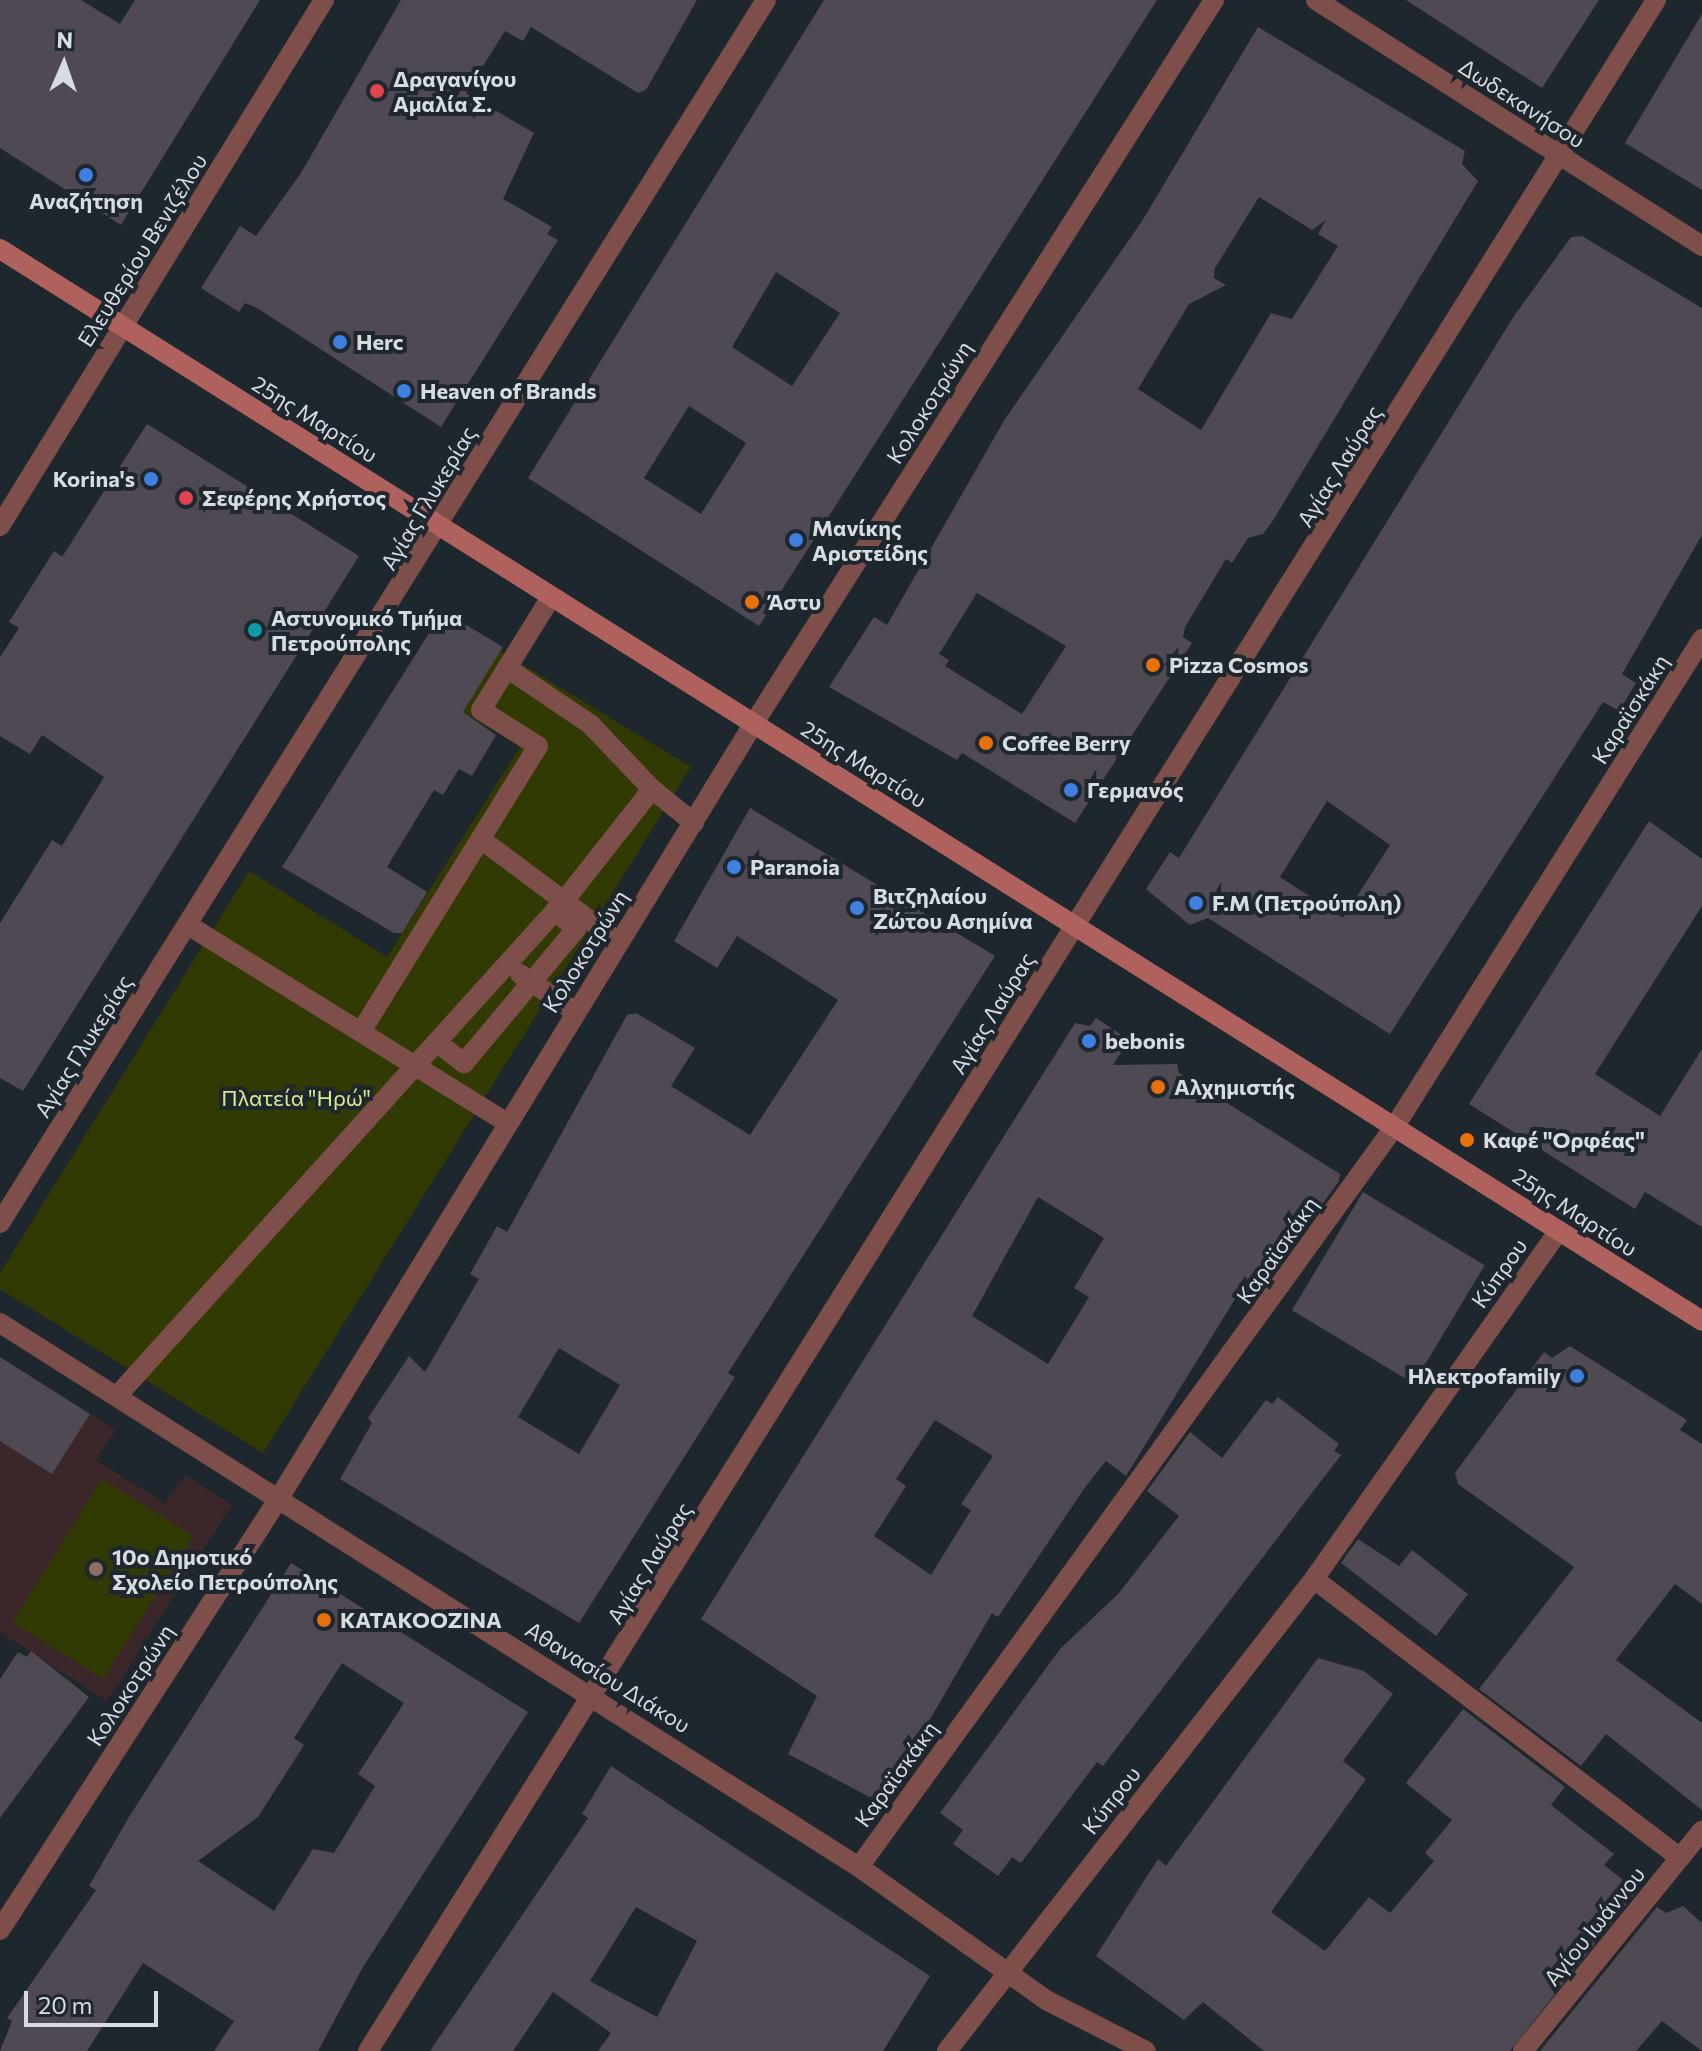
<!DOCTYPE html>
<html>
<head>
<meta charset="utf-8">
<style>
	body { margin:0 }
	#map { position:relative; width:1702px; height:2051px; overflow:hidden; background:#1e272e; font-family:Commissioner,sans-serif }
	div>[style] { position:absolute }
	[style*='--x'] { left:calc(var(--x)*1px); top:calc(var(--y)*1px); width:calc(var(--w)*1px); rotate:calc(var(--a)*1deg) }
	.education>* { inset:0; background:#3b272a }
	.green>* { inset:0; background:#323a03; transform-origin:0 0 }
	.building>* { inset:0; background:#4e4953; transform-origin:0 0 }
	.street>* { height:20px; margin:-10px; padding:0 10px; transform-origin:10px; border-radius:10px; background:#7e4e4a }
	.secondary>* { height:20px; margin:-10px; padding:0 10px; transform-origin:10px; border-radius:10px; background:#af625d }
	.dots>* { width:22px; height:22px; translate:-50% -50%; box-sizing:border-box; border:4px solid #1e272e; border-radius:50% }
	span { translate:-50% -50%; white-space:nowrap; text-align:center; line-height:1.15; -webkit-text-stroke:8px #1e272e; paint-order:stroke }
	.poi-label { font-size:22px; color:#d6dce1; font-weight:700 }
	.left { translate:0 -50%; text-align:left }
	.right { translate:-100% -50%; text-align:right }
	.street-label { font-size:22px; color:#d6dce1 }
	.park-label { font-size:22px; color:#d8e98d }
	.north { position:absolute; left:24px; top:24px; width:80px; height:80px; -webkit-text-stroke:6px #1e272e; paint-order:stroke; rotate:2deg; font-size:22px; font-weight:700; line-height:32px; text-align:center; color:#d6dce1 }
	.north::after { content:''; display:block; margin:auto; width:28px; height:36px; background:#d6dce1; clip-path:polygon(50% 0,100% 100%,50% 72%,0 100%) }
	.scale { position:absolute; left:24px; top:1991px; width:134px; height:36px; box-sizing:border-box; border:4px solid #d6dce1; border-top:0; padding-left:10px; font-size:24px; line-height:28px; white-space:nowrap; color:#d6dce1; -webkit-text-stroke:6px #1e272e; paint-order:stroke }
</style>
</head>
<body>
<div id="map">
	<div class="education">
		<i style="clip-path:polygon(0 1357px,115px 1430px,96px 1460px,165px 1504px,185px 1475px,232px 1505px,107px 1701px,0 1632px)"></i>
	</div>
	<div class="green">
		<i style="clip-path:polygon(500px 651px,691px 767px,263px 1453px,0 1289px,0 1273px,249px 871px,387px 957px,520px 747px,463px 712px)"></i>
		<i style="left:102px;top:1479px;width:107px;height:169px;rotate:32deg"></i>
	</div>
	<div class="building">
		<i style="clip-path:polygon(0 0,81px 0,120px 24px,135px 0,260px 0,121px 225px,0 148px)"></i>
		<i style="clip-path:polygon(401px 0,697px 0,646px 90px,638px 93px,531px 27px,523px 41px,505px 31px,466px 93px,534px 133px,503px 199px,552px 227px,547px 234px,558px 240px,441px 427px,257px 308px,245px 303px,239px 312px,201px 288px,240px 226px,256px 236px,301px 173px)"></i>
		<i style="clip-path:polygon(evenodd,824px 0,1157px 0,759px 626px,528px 478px,824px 0,776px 272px,840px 313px,792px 386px,732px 347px,776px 272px,824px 0,689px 406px,746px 443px,701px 514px,644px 478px,689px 406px)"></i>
		<i style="clip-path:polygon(1406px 0,1599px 0,1542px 88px)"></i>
		<i style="clip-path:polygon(1702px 14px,1702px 190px,1625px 143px)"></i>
		<i style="clip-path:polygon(evenodd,1258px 27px,1465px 151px,1462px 164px,1478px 181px,1272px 522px,1263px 534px,1248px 538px,1232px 563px,1226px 559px,1185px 627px,1183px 637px,1192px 643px,1075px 823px,962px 753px,957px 760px,829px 687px,874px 617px,887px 625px,1005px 419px,1142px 221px,1258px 27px,1259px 197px,1312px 230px,1326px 220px,1318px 234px,1338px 246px,1292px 319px,1271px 313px,1201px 430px,1138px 389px,1189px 304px,1226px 285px,1214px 278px,1215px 268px,1259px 197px,1258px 27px,977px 593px,1066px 646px,1022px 714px,945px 666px,949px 660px,939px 654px,977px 593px)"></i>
		<i style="clip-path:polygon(evenodd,1582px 236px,1702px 308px,1702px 535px,1622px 674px,1636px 683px,1619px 711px,1603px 702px,1390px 1034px,1208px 918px,1190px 925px,1146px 889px,1170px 852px,1179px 858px,1514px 316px,1571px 237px,1582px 236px,1327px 801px,1390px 845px,1343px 918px,1280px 877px,1327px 801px)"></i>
		<i style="clip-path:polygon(147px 424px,359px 556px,23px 1091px,0 1078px,0 923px,52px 840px,62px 846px,104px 777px,42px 735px,30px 754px,0 736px,0 657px,19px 628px,9px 622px,54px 551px,62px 557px)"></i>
		<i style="clip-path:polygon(443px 611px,503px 647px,463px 712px,496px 735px,472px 776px,459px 769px,443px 795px,434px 790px,387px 867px,427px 892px,402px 933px,394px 933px,282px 867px)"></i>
		<i style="clip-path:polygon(evenodd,750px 808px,995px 956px,728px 1373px,735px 1377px,579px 1623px,340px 1479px,372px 1423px,368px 1418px,409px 1356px,425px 1372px,479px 1279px,470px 1274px,497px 1226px,507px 1232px,627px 1015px,636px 1013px,695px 1048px,671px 1086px,750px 1135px,838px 1000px,737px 936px,717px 968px,674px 941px,750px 808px,559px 1348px,620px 1385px,579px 1454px,518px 1417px,559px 1348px)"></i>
		<i style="clip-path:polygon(1649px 821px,1702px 859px,1702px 906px,1595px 1074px,1660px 1116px,1702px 1049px,1702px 1227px,1645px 1192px,1635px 1209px,1469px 1104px)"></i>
		<i style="clip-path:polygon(evenodd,1096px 1018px,1129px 1040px,1113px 1065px,1177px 1064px,1179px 1073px,1340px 1174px,1339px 1181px,1262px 1288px,1248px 1278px,1126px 1476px,1106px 1461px,1086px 1486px,998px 1617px,992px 1613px,881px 1803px,788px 1754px,817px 1696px,701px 1619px,1075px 1023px,1090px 1026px,1096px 1018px,1038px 1197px,1104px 1238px,1074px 1288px,1089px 1297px,1048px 1364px,972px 1316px,1038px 1197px,1096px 1018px,935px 1420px,993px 1456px,961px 1504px,971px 1510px,931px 1575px,874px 1536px,906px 1486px,896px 1479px,935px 1420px)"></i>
		<i style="left:1363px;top:1192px;width:142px;height:138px;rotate:31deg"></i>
		<i style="clip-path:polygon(1570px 1346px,1687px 1420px,1680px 1430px,1702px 1444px,1702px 1604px,1675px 1584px,1616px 1660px,1702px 1723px,1702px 1810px,1606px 1734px,1581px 1766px,1479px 1689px,1574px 1567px,1458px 1484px,1455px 1473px,1544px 1352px,1552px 1358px)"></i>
		<i style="clip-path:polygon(0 1357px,90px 1414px,52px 1474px,0 1441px)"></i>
		<i style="clip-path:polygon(1278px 1397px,1339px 1444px,1334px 1451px,1341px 1455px,1103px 1766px,1097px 1762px,1021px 1863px,1012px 1857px,998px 1876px,953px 1844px,963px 1830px,940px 1813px,1060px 1649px,1119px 1593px,1179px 1516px,1147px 1491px,1190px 1432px,1222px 1458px,1266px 1400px,1272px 1404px)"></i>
		<i style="clip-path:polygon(1358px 1539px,1399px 1566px,1412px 1550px,1468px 1594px,1436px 1636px,1341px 1563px)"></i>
		<i style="clip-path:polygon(evenodd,291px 1563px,528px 1712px,363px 1967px,318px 2051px,214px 2051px,234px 2021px,143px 1963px,87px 2051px,0 2051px,12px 2021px,7px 2018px,96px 1890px,89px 1886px,129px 1817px,291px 1563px,342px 1663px,404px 1703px,358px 1774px,375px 1786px,334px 1853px,313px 1849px,274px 1911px,198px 1861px,258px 1817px,304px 1745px,294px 1738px,342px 1663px)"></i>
		<i style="clip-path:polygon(31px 1651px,89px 1697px,0 1818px,0 1679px,18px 1652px,27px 1657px)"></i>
		<i style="clip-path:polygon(1318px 1658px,1364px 1671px,1393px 1694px,1343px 1761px,1366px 1779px,1271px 1912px,1325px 1951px,1369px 1897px,1390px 1913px,1434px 1861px,1425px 1853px,1452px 1820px,1406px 1783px,1463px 1709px,1565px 1787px,1551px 1805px,1614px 1854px,1604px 1865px,1637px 1891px,1510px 2051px,1264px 2051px,1203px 2002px,1184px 2020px,1096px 1956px,1158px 1859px,1166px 1866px)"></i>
		<i style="clip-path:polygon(evenodd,611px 1766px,930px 1976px,883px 2051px,598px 2051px,611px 2033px,553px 1992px,513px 2051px,430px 2051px,588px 1818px,582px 1814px,611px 1766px,636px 1907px,697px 1941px,657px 2017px,590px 1981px,636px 1907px)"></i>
		<i style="clip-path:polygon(1683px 1906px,1702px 1923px,1702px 2051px,1662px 2021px,1636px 2051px,1540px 2051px,1657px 1907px,1666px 1913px)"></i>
	</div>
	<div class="street">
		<i style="--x:1316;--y:0;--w:458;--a:32.5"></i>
		<i style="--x:0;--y:526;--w:618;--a:-58.37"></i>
		<i style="--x:507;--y:668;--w:100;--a:34"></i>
		<i style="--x:590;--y:724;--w:90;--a:46.4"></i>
		<i style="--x:482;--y:840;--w:171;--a:36.7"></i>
		<i style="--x:188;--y:925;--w:375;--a:31.8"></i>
		<i style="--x:520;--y:974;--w:67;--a:34.6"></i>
		<i style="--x:362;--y:1030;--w:334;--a:-58.2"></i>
		<i style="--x:538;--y:746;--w:67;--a:-147.7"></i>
		<i style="--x:481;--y:710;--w:133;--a:-58.2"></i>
		<i style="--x:438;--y:1043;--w:33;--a:38"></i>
		<i style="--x:464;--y:1063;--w:175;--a:-50.1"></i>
		<i style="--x:576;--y:929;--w:28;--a:-139"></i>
		<i style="--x:0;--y:1223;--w:1443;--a:-57.94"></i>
		<i style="--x:0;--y:1323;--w:1017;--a:32.35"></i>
		<i style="--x:859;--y:1867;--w:229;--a:35.4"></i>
		<i style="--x:1046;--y:2000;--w:112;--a:27"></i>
		<i style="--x:117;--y:1396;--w:667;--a:-47.92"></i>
		<i style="--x:564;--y:901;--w:142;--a:-51.8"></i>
		<i style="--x:652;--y:789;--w:54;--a:39"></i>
		<i style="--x:1314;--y:1579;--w:460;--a:37.3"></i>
		<i style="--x:859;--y:1867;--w:915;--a:-54.12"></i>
		<i style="--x:1395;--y:1126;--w:576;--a:-57.77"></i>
		<i style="--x:0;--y:1930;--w:514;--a:-57.14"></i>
		<i style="--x:279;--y:1498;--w:909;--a:-58.5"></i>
		<i style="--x:754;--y:723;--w:857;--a:-57.53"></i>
		<i style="--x:368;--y:2051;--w:2422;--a:-57.87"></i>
		<i style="--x:947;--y:2051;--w:598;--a:-52.13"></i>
		<i style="--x:1314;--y:1579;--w:426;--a:-54.9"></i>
		<i style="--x:1523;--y:2051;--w:284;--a:-50.9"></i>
	</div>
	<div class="secondary">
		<i style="--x:0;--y:249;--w:2011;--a:32.2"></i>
	</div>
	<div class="dots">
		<i style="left:377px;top:91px;background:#e0444e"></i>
		<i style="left:86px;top:175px;background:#3f7fe0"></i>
		<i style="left:340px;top:342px;background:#3f7fe0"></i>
		<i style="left:404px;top:391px;background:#3f7fe0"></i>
		<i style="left:151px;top:479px;background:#3f7fe0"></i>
		<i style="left:186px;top:498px;background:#e0444e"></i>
		<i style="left:796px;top:540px;background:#3f7fe0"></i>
		<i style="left:752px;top:602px;background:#e8710a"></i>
		<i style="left:255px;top:630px;background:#0f9aa8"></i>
		<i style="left:1153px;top:665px;background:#e8710a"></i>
		<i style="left:986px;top:743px;background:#e8710a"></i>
		<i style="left:1071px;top:790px;background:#3f7fe0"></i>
		<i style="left:734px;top:867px;background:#3f7fe0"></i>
		<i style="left:1196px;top:903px;background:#3f7fe0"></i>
		<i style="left:857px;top:908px;background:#3f7fe0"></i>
		<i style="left:1089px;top:1041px;background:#3f7fe0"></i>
		<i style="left:1158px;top:1087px;background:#e8710a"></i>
		<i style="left:1467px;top:1140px;background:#e8710a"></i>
		<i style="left:1577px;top:1376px;background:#3f7fe0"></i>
		<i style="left:96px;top:1569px;background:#8d6e63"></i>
		<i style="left:324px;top:1620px;background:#e8710a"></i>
	</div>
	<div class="poi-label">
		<span class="left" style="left:393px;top:91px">Δραγανίγου<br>Αμαλία Σ.</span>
		<span style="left:86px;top:201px">Αναζήτηση</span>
		<span class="left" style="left:356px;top:342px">Herc</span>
		<span class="left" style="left:420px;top:391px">Heaven of Brands</span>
		<span class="right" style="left:135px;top:479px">Korina's</span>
		<span class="left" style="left:202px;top:498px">Σεφέρης Χρήστος</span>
		<span class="left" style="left:812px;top:540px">Μανίκης<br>Αριστείδης</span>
		<span class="left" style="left:768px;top:602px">Άστυ</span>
		<span class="left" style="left:271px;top:630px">Αστυνομικό Τμήμα<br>Πετρούπολης</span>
		<span class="left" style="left:1169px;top:665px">Pizza Cosmos</span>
		<span class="left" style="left:1002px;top:743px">Coffee Berry</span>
		<span class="left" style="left:1087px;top:790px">Γερμανός</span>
		<span class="left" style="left:750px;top:867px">Paranoia</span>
		<span class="left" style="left:873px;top:908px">Βιτζηλαίου<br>Ζώτου Ασημίνα</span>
		<span class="left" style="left:1212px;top:903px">F.M (Πετρούπολη)</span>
		<span class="left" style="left:1105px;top:1041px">bebonis</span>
		<span class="left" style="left:1174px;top:1087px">Αλχημιστής</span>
		<span class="left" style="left:1483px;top:1140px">Καφέ "Ορφέας"</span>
		<span class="right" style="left:1561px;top:1376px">Ηλεκτροfamily</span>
		<span class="left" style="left:112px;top:1569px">10ο Δημοτικό<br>Σχολείο Πετρούπολης</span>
		<span class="left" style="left:340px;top:1620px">ΚΑΤΑΚΟΟΖΙΝΑ</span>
	</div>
	<div class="street-label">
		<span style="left:1522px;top:103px;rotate:33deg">Δωδεκανήσου</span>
		<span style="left:142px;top:250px;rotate:-58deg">Ελευθερίου Βενιζέλου</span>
		<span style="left:929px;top:402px;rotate:-58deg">Κολοκοτρώνη</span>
		<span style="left:315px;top:419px;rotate:32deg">25ης Μαρτίου</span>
		<span style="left:1339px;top:466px;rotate:-58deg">Αγίας Λαύρας</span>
		<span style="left:428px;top:498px;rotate:-59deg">Αγίας Γλυκερίας</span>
		<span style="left:1630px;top:709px;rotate:-58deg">Καραϊσκάκη</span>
		<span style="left:864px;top:764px;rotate:32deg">25ης Μαρτίου</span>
		<span style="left:585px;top:951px;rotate:-58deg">Κολοκοτρώνη</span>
		<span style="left:992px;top:1013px;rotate:-58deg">Αγίας Λαύρας</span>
		<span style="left:83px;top:1046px;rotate:-58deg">Αγίας Γλυκερίας</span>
		<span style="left:1575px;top:1212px;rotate:33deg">25ης Μαρτίου</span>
		<span style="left:1277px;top:1250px;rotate:-55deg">Καραϊσκάκη</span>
		<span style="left:1499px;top:1273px;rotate:-55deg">Κύπρου</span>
		<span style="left:649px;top:1563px;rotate:-58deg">Αγίας Λαύρας</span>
		<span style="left:608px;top:1677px;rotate:32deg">Αθανασίου Διάκου</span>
		<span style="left:130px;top:1685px;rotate:-57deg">Κολοκοτρώνη</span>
		<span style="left:896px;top:1774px;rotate:-54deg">Καραϊσκάκη</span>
		<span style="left:1111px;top:1800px;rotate:-52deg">Κύπρου</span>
		<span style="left:1594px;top:1926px;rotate:-51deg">Αγίου Ιωάννου</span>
	</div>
	<div class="park-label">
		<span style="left:296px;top:1098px">Πλατεία "Ηρώ"</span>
	</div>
	<div class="north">N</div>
	<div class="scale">20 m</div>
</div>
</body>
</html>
